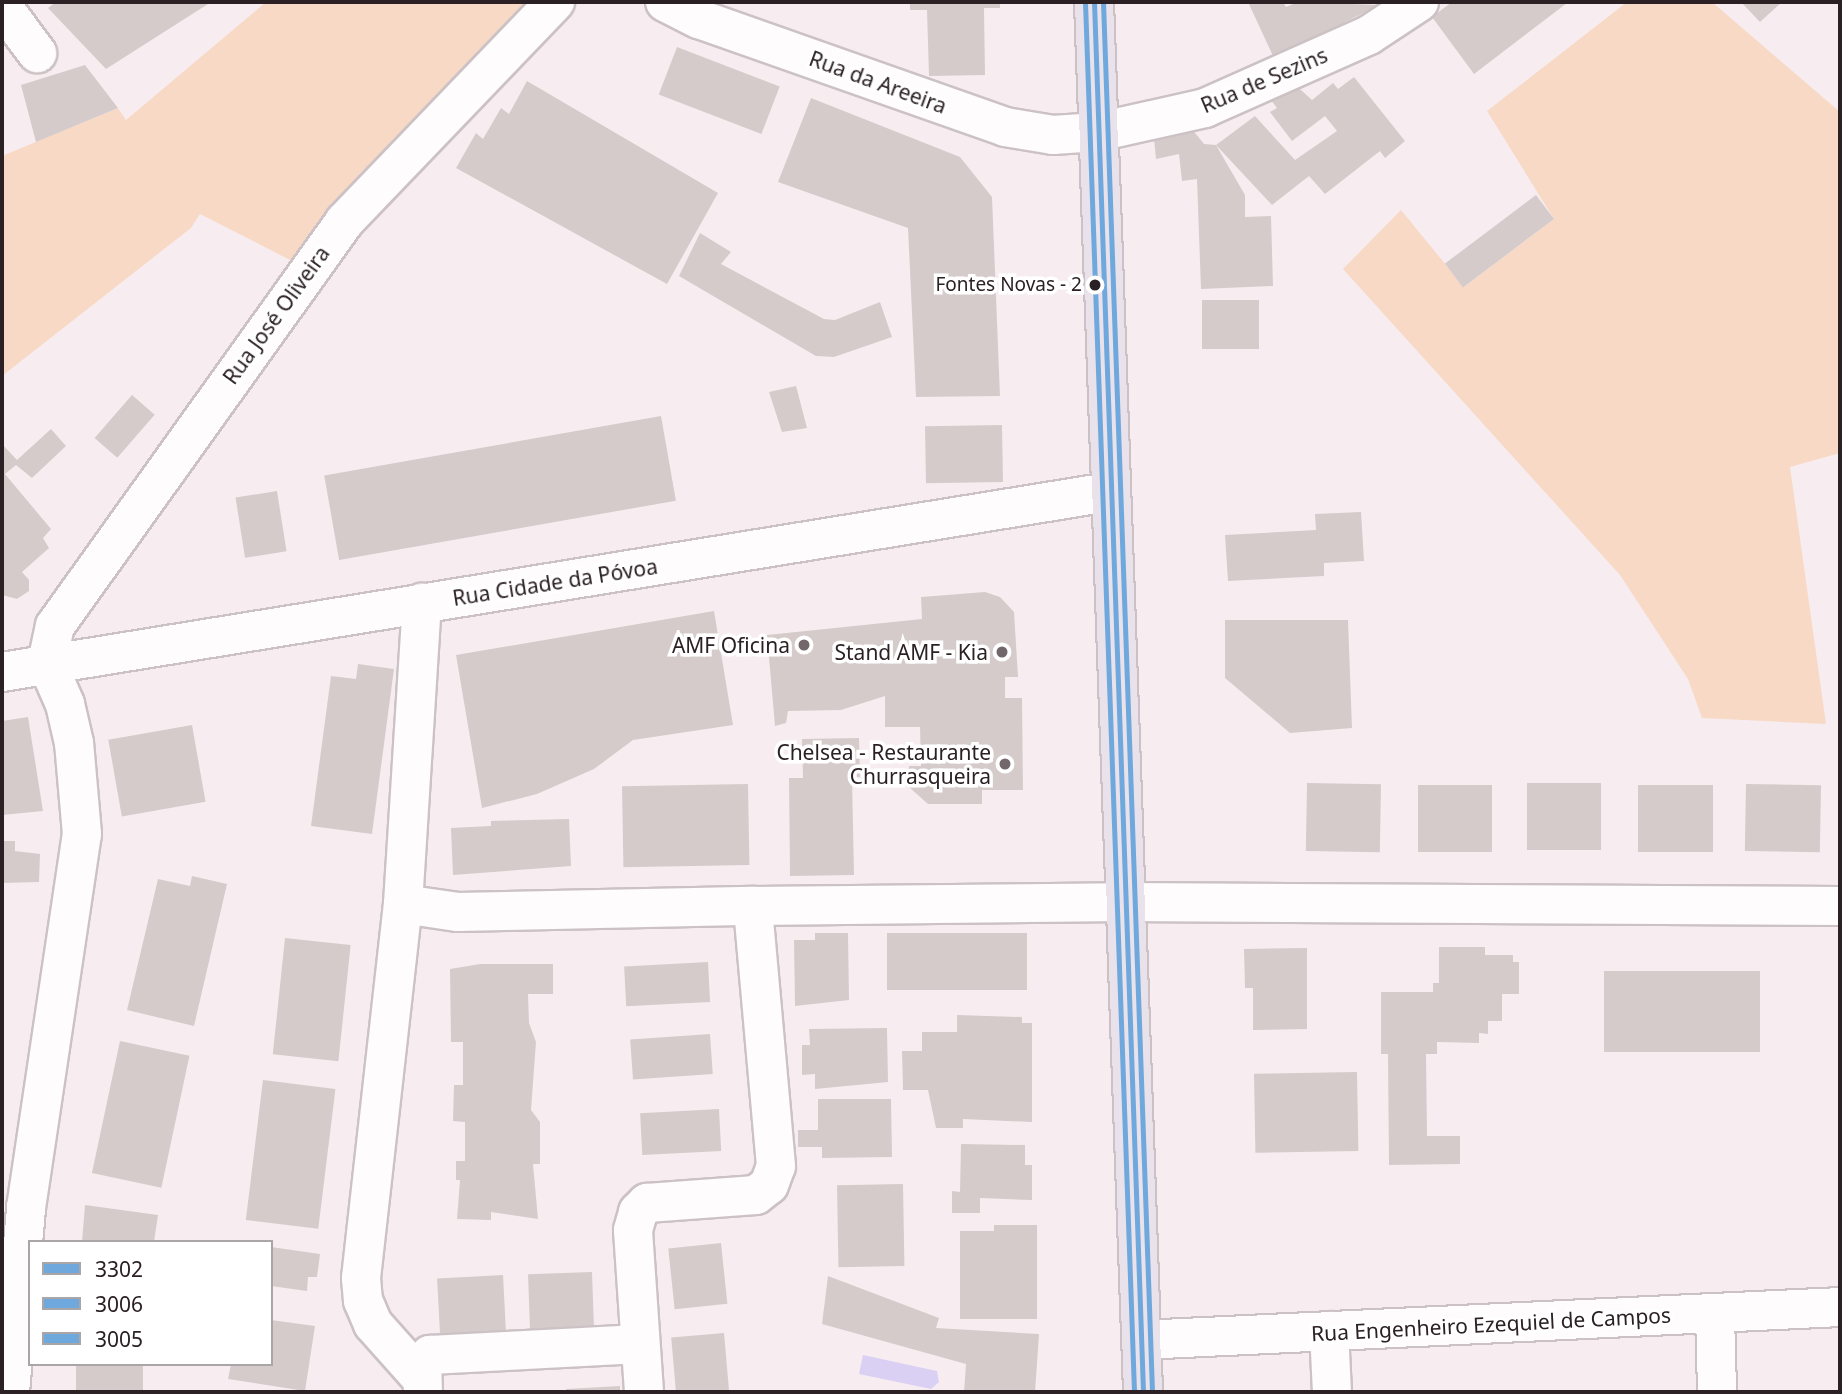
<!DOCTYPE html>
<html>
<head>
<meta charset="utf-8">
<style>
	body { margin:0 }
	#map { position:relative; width:1842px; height:1394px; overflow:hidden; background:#f7edf0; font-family:"Noto Sans",sans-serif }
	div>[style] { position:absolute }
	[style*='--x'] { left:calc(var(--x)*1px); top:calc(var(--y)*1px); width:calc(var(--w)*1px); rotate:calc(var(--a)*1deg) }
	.green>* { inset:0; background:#f7d9c6 }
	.water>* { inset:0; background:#dad0f4 }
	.building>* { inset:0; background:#d5cbcb; transform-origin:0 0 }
	.roads { filter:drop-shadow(2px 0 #ccc2c5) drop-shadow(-2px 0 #ccc2c5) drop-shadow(0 2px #ccc2c5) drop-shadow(0 -2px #ccc2c5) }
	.minor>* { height:38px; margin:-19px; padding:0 19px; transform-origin:19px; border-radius:19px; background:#fefcfd }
	.major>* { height:38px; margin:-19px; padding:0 19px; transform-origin:19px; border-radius:19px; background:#eae2ea }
	.bus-1>* { height:5px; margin:-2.5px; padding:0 2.5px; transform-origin:2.5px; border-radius:2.5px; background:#6fa8dc }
	.bus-2>* { height:5px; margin:-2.5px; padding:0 2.5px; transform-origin:2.5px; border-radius:2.5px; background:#6fa8dc }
	.bus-3>* { height:5px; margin:-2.5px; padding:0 2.5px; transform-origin:2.5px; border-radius:2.5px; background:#6fa8dc }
	.dots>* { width:19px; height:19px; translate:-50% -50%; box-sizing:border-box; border:4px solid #fff; border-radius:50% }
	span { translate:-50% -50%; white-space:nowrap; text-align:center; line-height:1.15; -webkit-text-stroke:7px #fff; paint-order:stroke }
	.bus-label { font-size:19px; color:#2b2024 }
	.right { translate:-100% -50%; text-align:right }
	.street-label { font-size:21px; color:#2b2024 }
	.poi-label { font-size:21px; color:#2b2024 }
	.frame { position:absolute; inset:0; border:4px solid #2b2024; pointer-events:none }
	.legend { position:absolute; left:28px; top:1240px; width:245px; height:126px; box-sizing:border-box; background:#fff; border:2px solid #aaa6a7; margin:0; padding:9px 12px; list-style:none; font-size:21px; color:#2b2024 }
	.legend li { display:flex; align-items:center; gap:14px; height:35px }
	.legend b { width:35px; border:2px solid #aaa6a7 }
</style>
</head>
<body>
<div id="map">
	<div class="green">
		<i style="clip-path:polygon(266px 2px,536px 2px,294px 262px,200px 214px,191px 228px,2px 376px,2px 156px,118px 108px,126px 120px)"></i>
		<i style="clip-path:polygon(1627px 2px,1712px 2px,1840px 112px,1840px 453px,1790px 467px,1826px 724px,1702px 718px,1688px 679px,1620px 575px,1343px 269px,1401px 210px,1464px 287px,1554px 219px,1487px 111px)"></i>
	</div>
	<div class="water">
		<i style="clip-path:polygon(863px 1355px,937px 1371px,939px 1382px,931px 1389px,859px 1374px)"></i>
	</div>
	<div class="building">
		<i style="clip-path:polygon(56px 2px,207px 2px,208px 4px,106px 69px,48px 8px)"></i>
		<i style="clip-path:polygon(910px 2px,1000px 2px,1000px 8px,984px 8px,985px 75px,929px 76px,927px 10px,910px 10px)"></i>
		<i style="clip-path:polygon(1248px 2px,1283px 2px,1286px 7px,1298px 2px,1379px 5px,1274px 58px)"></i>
		<i style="clip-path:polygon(1452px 2px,1565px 2px,1567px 3px,1474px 74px,1432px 17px)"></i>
		<i style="clip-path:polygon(1741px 2px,1782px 2px,1760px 22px)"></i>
		<i style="left:677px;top:47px;width:110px;height:51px;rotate:21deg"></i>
		<i style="clip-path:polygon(85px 65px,118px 108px,36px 142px,21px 85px)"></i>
		<i style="clip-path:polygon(1354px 77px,1405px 141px,1385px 158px,1380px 151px,1325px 194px,1309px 176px,1272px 205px,1216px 145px,1245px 195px,1245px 217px,1271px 216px,1273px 286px,1201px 289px,1197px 179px,1182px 181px,1179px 154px,1156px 159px,1153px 129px,1187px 123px,1204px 144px,1216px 145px,1255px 116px,1295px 160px,1337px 131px,1325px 116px,1292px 141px,1270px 112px,1277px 108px,1265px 92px,1290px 80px,1312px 100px,1333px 83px,1338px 89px)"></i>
		<i style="clip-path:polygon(527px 81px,718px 193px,667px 284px,456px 168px,476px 133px,483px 139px,501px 108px,509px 114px)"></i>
		<i style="clip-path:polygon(811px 98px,960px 157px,992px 197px,1000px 396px,916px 397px,908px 228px,778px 182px)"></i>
		<i style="left:1536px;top:195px;width:30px;height:114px;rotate:53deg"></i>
		<i style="clip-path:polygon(700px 233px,731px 252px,721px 264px,824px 319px,835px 320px,880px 302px,892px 337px,834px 357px,816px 356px,679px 276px)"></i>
		<i style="left:1259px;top:300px;width:49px;height:57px;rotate:90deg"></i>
		<i style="clip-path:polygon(796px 386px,807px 428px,782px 432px,769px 392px)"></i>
		<i style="left:132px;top:395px;width:30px;height:57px;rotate:41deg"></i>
		<i style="left:661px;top:416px;width:86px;height:342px;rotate:80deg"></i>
		<i style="left:1002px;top:425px;width:57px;height:77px;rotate:89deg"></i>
		<i style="clip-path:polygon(51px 429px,66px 446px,32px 478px,16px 465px,5px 474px,51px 529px,43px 538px,49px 548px,22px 572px,29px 580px,29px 591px,17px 599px,2px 595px,2px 444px,17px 460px)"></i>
		<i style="left:277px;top:491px;width:61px;height:42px;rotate:81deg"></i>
		<i style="clip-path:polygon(1361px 512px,1364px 561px,1324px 563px,1324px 576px,1228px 581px,1225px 535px,1316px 530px,1315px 514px)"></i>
		<i style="clip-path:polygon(985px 592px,1000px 597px,1014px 612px,1018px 677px,1005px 677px,1005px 698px,1022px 698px,1023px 790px,982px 790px,982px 804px,928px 804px,909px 787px,909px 766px,921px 766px,920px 727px,885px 727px,885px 696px,841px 710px,788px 711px,786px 723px,775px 726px,767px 635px,922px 619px,921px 597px)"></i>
		<i style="clip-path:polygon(714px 611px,733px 725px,633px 740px,594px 769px,537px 794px,482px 808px,456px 655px)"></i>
		<i style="clip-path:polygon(1225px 620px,1348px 620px,1352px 728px,1290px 733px,1225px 678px)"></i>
		<i style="clip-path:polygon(358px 664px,394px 669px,372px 834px,311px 826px,331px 676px,356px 679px)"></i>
		<i style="clip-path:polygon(28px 717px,43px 811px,2px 815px,2px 721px)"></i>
		<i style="left:192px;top:725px;width:78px;height:85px;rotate:80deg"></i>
		<i style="clip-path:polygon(859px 738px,860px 777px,852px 777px,854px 875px,790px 876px,789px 778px,803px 778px,802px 739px)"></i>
		<i style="left:1307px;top:783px;width:74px;height:68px;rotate:1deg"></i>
		<i style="left:1527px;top:783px;width:74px;height:67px"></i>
		<i style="left:748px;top:784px;width:81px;height:126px;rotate:89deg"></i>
		<i style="left:1746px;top:784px;width:75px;height:67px;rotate:1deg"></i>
		<i style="left:1418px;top:785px;width:74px;height:67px"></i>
		<i style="left:1638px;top:785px;width:75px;height:67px"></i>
		<i style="clip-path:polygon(569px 819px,571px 866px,453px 875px,451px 828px,491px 826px,491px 821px)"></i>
		<i style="clip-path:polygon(2px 841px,15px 841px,15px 851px,40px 854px,39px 882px,2px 883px)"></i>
		<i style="clip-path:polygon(192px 876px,227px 884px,194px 1026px,127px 1010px,158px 879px,190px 886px)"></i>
		<i style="clip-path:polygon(815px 933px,848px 933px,849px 1000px,795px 1006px,794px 940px,815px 940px)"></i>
		<i style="left:1027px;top:933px;width:57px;height:140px;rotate:90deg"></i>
		<i style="left:285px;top:938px;width:66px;height:117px;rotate:6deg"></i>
		<i style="clip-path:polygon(1439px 947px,1485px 947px,1485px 955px,1513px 955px,1513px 962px,1519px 962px,1519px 994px,1502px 994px,1502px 1021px,1488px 1021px,1488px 1034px,1479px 1033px,1479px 1043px,1437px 1042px,1437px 1054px,1426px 1054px,1427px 1136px,1460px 1136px,1460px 1164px,1389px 1165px,1388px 1054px,1381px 1054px,1381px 992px,1433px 992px,1433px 983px,1439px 983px)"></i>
		<i style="clip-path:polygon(1307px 948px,1307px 1029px,1253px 1030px,1253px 988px,1245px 988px,1244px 949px)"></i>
		<i style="left:708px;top:962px;width:40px;height:84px;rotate:87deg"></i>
		<i style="clip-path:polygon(480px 964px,553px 964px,553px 994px,528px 994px,529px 1023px,536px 1042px,531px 1110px,540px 1122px,540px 1164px,533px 1164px,538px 1219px,491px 1212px,491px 1220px,457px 1219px,460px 1180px,456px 1180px,456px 1161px,465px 1161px,465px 1122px,453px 1121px,454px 1085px,463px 1085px,463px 1042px,451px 1042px,450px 969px)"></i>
		<i style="left:1760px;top:971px;width:81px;height:156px;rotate:90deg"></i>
		<i style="clip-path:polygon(957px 1015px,1022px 1017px,1022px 1023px,1032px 1023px,1032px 1122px,963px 1119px,963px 1128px,936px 1128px,928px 1090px,903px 1090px,902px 1051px,922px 1051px,922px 1032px,957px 1032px)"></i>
		<i style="clip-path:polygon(887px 1028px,888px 1082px,815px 1089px,815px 1074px,802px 1075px,802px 1045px,810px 1045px,809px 1029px)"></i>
		<i style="left:710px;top:1034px;width:40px;height:80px;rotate:86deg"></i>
		<i style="left:120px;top:1041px;width:71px;height:135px;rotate:12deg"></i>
		<i style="left:1357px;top:1072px;width:79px;height:103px;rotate:89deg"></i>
		<i style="left:263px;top:1080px;width:73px;height:141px;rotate:7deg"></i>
		<i style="clip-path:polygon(818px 1099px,891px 1099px,892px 1157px,822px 1158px,822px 1147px,798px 1147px,798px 1130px,818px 1130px)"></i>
		<i style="left:719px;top:1109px;width:42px;height:79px;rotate:87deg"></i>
		<i style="clip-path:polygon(961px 1144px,1025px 1145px,1025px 1165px,1032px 1165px,1032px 1200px,980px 1198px,980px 1213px,952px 1213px,952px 1191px,960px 1192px)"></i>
		<i style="left:903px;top:1184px;width:82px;height:66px;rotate:89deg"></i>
		<i style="clip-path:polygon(85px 1205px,158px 1215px,154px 1242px,82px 1242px)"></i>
		<i style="clip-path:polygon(994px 1225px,1037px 1225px,1037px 1319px,960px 1319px,960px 1231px,994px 1231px)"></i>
		<i style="left:721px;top:1243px;width:61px;height:53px;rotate:84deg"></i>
		<i style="clip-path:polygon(271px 1247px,320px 1254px,317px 1277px,308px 1277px,307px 1291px,271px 1286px)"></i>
		<i style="left:592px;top:1272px;width:56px;height:64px;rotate:88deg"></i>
		<i style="left:503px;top:1275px;width:58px;height:66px;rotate:87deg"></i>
		<i style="clip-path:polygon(828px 1276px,939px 1318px,936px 1328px,1039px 1334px,1035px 1392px,964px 1392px,966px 1364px,822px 1324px)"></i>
		<i style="clip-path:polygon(271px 1320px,315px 1326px,305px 1391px,228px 1379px,231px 1364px,271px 1364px)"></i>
		<i style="left:724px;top:1333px;width:59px;height:53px;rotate:85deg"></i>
		<i style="left:76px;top:1364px;width:67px;height:28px"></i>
		<i style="clip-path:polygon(620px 1386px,620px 1392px,566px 1392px,566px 1389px)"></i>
	</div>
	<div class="roads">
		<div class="minor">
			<i style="--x:665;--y:2;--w:38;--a:27"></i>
			<i style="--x:699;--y:19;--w:324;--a:19.4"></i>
			<i style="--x:1005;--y:127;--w:49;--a:9.5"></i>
			<i style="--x:1053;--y:135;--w:45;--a:-3.8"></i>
			<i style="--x:1098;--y:132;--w:110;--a:-12.6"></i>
			<i style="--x:1205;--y:108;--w:180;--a:-24"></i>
			<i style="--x:1369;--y:35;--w:60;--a:-33.4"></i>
			<i style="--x:2;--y:6;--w:59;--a:53.3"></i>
			<i style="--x:2;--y:672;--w:1122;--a:-9.24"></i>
			<i style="--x:403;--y:904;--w:56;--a:8.3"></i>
			<i style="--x:458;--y:912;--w:295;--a:-1.2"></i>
			<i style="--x:1715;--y:1314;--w:78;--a:88.5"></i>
			<i style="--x:1329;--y:1331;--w:61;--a:87.2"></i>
			<i style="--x:1141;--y:1340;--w:700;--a:-2.7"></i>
			<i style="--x:422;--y:1379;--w:74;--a:-131.7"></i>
			<i style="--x:373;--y:1324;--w:25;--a:-113"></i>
			<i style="--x:363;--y:1301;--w:23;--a:-95"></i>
			<i style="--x:361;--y:1278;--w:376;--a:-83.6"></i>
			<i style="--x:403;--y:904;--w:302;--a:-86.4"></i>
			<i style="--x:10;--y:1392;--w:185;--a:-85"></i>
			<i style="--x:26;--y:1208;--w:378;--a:-81.5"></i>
			<i style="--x:82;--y:834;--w:91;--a:-95"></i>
			<i style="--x:74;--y:743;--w:40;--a:-103"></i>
			<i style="--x:65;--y:704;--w:45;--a:-113.7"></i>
			<i style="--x:47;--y:663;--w:38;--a:-78"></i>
			<i style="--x:55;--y:626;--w:497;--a:-54.4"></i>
			<i style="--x:344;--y:222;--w:305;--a:-46.2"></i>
			<i style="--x:423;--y:1392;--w:30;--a:-92"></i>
			<i style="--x:422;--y:1362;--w:11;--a:-41"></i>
			<i style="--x:430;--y:1355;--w:210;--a:-3"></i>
			<i style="--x:644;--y:1392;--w:162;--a:-93.9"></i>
			<i style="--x:633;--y:1230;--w:19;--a:-74"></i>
			<i style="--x:638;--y:1212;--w:13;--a:-45"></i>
			<i style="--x:647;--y:1203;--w:109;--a:-4.2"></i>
			<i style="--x:756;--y:1195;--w:16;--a:-38"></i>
			<i style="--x:769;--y:1185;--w:20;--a:-70"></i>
			<i style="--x:776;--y:1166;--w:261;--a:-95.1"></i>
			<i style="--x:753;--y:906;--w:370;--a:-0.6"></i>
			<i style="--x:1123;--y:902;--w:717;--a:0.32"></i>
		</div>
		<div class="major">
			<i style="--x:1094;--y:2;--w:1391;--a:87.98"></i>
		</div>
	</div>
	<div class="bus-1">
		<i style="--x:1094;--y:2;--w:1391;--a:87.98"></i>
	</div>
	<div class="bus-2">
		<i style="--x:1085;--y:2;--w:1391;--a:87.98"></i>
	</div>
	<div class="bus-3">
		<i style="--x:1103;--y:2;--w:1391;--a:87.98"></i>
	</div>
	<div class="dots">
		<i style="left:1095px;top:285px;background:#2b2024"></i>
		<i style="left:804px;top:645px;background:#72686b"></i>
		<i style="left:1002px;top:652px;background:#72686b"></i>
		<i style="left:1005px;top:764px;background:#72686b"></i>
	</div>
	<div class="bus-label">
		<span class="right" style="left:1082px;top:285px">Fontes Novas - 2</span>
	</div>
	<div class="street-label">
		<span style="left:1264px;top:80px;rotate:-23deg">Rua de Sezins</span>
		<span style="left:878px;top:82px;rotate:20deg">Rua da Areeira</span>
		<span style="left:276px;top:315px;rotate:-54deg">Rua José Oliveira</span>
		<span style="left:555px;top:582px;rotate:-9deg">Rua Cidade da Póvoa</span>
		<span style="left:1491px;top:1324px;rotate:-3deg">Rua Engenheiro Ezequiel de Campos</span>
	</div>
	<div class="poi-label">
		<span class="right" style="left:790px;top:645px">AMF Oficina</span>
		<span class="right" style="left:988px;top:652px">Stand AMF - Kia</span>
		<span class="right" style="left:991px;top:764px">Chelsea - Restaurante<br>Churrasqueira</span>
	</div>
	<div class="frame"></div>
	<ul class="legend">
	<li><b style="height:9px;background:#6fa8dc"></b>3302</li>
	<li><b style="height:9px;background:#6fa8dc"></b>3006</li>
	<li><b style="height:9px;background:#6fa8dc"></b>3005</li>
	</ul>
</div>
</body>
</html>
